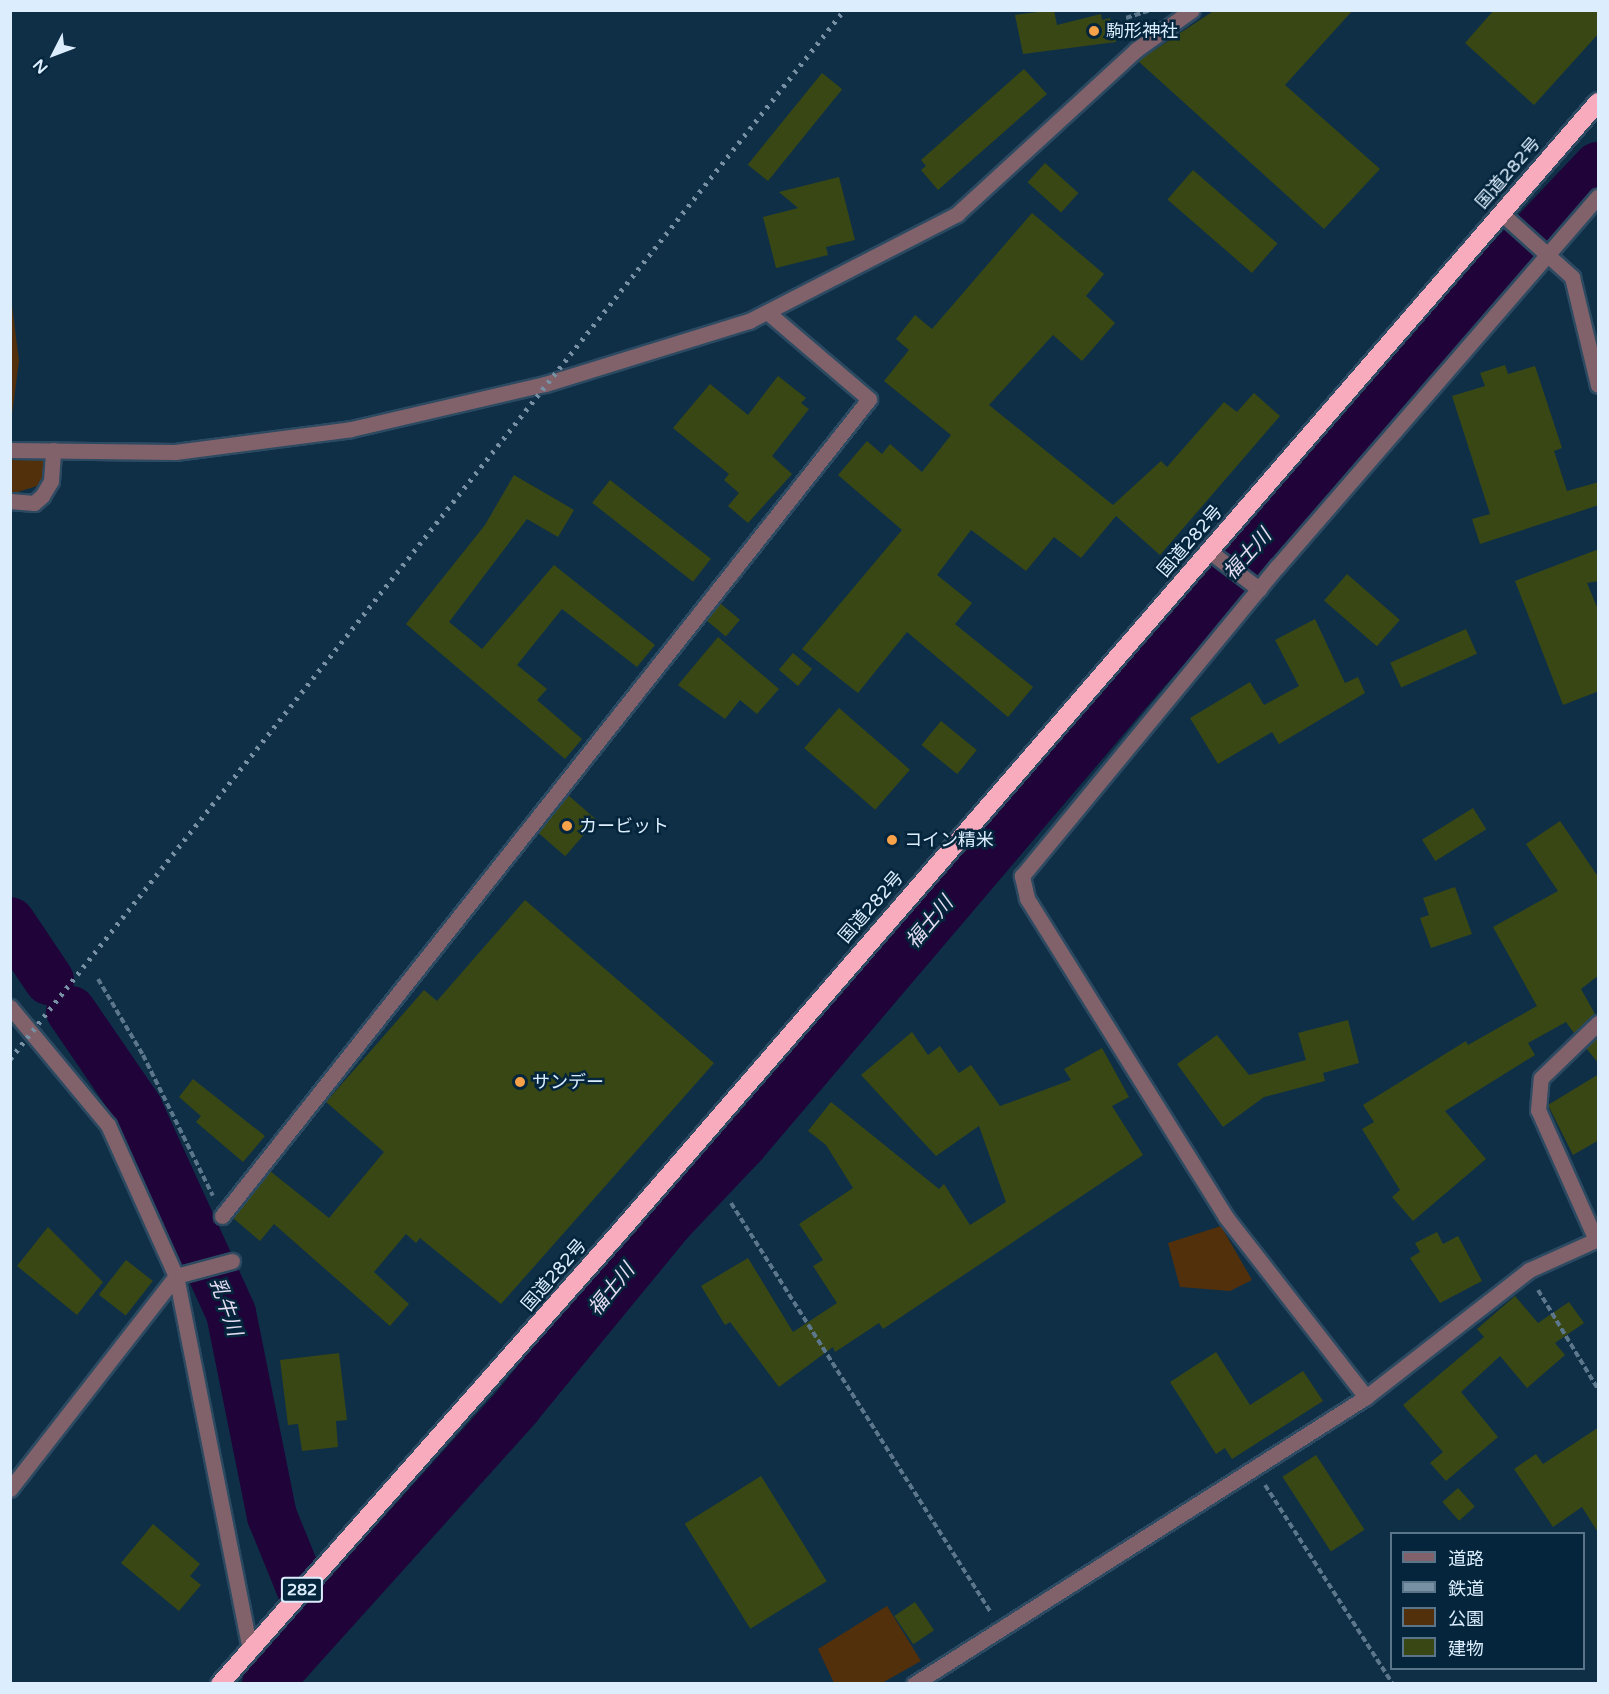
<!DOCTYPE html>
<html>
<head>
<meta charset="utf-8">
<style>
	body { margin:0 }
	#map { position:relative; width:1609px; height:1694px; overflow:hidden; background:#0f2f47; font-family:"Varela Round","Noto Sans JP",sans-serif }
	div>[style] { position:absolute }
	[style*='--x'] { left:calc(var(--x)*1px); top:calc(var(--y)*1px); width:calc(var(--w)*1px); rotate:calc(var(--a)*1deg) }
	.green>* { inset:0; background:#52300b }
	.river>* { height:50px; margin:-25px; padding:0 25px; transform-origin:25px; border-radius:25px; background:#200339 }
	.building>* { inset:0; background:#394714; transform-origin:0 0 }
	.path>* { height:4px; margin-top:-2px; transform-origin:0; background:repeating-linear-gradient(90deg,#5c768b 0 6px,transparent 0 9px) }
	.roads { filter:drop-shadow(2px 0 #2c4a61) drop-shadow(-2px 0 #2c4a61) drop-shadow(0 2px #2c4a61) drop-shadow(0 -2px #2c4a61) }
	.minor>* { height:15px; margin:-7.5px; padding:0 7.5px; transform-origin:7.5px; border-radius:7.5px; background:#82626a }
	.highway>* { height:18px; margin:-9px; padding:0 9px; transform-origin:9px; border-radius:9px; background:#f9abbe }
	.rail>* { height:4.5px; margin-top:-2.25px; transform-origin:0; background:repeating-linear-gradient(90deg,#7790a4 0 3px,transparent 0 9px) }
	.dots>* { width:16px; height:16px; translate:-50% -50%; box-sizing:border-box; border:3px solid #04253c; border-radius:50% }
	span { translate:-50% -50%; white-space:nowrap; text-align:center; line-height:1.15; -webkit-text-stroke:5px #04253c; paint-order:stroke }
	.shield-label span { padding:2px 4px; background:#04253c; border:2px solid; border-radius:4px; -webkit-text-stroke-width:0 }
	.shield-label { font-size:16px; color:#dceefe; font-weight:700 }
	.poi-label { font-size:18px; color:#dceefe }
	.left { translate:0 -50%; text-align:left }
	.street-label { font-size:18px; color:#dceefe }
	.water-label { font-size:20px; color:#e5ddf2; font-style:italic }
	.frame { position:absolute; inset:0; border:12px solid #dceefe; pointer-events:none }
	.legend { position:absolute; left:1390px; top:1532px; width:195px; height:138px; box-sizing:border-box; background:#04253c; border:2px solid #5a758a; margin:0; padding:8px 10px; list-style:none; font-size:18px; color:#dceefe }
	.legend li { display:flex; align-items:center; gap:12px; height:30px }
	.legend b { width:30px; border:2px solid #5a758a }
	.north { position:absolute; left:24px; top:24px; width:60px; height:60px; -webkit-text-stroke:4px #04253c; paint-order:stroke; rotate:228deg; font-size:16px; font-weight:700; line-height:24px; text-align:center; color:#dceefe }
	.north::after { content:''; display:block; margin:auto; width:21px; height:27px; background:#dceefe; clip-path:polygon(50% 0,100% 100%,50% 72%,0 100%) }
</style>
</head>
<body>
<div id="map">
	<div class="green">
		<i style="clip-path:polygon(11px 297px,19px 361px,11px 422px,10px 422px)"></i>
		<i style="clip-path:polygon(11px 457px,46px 461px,47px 483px,11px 494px)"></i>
		<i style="clip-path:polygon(1221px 1226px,1252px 1280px,1230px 1291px,1180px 1287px,1168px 1243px)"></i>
		<i style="clip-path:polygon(887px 1606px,921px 1661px,882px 1683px,834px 1683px,818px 1649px)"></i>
	</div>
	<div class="river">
		<i style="--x:10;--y:922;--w:70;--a:56.1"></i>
		<i style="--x:71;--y:1011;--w:119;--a:55.6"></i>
		<i style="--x:138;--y:1109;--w:224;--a:65.5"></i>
		<i style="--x:231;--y:1313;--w:207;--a:78.6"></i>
		<i style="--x:272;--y:1516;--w:120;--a:67.9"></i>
		<i style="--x:267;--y:1684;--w:374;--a:-48"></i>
		<i style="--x:517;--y:1406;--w:238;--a:-50.6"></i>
		<i style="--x:668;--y:1222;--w:108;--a:-46.5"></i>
		<i style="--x:742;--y:1144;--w:608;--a:-49.6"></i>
		<i style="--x:1136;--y:681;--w:537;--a:-48.47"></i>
		<i style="--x:1492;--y:279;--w:154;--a:-46.6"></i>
	</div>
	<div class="building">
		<i style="clip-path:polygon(1054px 10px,1057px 25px,1101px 14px,1102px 20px,1110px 18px,1116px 42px,1023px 54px,1015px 15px)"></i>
		<i style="clip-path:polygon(1215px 10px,1353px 10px,1285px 85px,1380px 169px,1324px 229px,1138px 61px)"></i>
		<i style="clip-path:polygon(1494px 10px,1599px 10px,1599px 33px,1534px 105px,1465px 43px)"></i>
		<i style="clip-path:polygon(1024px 69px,1047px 94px,938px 190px,921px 170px,926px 166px,921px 160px)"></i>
		<i style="left:822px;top:73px;width:26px;height:118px;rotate:39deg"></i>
		<i style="left:1045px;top:163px;width:45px;height:26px;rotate:42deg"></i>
		<i style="left:1193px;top:170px;width:112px;height:39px;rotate:41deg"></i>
		<i style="clip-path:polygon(839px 177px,855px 240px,826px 247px,828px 255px,776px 268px,763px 217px,798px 208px,779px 192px)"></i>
		<i style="clip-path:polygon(1032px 213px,1104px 274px,1086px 296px,1115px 323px,1082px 361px,1053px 335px,989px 405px,1113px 505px,1161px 461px,1167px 467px,1224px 402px,1237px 412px,1254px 393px,1280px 416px,1160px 555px,1116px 516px,1081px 558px,1054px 537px,1026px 571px,971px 530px,937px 575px,972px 603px,955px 624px,1033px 687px,1008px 717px,907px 632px,858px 693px,802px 649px,902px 530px,838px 475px,867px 441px,882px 454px,890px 444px,922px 472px,951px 435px,884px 381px,909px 350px,896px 339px,915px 315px,932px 329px)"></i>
		<i style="clip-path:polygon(1505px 365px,1508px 374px,1535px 366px,1562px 448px,1554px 451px,1567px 491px,1599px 482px,1599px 505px,1480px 544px,1472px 519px,1490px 514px,1452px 396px,1485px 386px,1480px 373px)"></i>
		<i style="clip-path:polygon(778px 376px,806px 398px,801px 403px,809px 409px,772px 456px,792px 474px,748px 523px,728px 506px,739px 493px,724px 480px,729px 474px,673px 428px,710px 384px,748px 415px)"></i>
		<i style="clip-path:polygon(514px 475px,574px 510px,558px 537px,527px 519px,449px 622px,482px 649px,554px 565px,655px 645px,637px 667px,562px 609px,517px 665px,547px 689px,537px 700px,582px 739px,565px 759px,406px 624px,485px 525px)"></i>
		<i style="left:610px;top:480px;width:128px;height:29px;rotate:38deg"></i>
		<i style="clip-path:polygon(1599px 549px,1599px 581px,1587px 583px,1599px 612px,1599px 691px,1563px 705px,1515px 581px)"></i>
		<i style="left:1347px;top:574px;width:70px;height:35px;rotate:41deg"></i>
		<i style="left:720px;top:603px;width:26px;height:22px;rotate:40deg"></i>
		<i style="clip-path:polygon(1315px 619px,1345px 683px,1358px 677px,1365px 693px,1279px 744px,1272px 732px,1218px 764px,1190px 718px,1250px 682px,1264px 705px,1299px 686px,1275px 640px)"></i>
		<i style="left:1466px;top:629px;width:27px;height:83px;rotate:66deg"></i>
		<i style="clip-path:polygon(718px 637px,779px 689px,757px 714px,740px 700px,725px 719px,678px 685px)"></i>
		<i style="left:793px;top:653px;width:25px;height:22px;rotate:40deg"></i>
		<i style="left:839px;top:708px;width:94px;height:53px;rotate:41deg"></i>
		<i style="left:941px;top:721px;width:46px;height:31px;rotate:39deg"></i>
		<i style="left:568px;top:795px;width:38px;height:48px;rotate:41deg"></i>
		<i style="left:1473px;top:808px;width:25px;height:60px;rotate:58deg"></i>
		<i style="clip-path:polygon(1560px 821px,1599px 878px,1599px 975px,1581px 989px,1595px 1014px,1574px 1033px,1566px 1022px,1528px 1043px,1535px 1055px,1445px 1111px,1486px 1159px,1413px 1221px,1392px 1197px,1400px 1190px,1362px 1129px,1374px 1122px,1363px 1105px,1466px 1041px,1468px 1045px,1537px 1006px,1493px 927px,1558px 891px,1526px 844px)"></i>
		<i style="clip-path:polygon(1455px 887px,1472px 934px,1431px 948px,1420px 918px,1429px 915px,1423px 898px)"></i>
		<i style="clip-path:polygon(525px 900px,714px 1063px,501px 1304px,420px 1238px,416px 1243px,406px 1234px,374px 1272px,409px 1304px,390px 1326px,274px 1224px,260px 1241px,233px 1218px,270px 1171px,329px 1218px,384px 1152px,326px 1102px,424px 990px,437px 1001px)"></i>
		<i style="clip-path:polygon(1348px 1020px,1359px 1063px,1323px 1073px,1325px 1081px,1264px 1097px,1223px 1127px,1177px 1064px,1217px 1035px,1249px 1075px,1306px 1060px,1298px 1033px)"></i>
		<i style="clip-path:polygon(912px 1032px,928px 1055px,940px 1046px,959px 1073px,971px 1065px,1000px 1106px,1071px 1080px,1064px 1069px,1102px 1048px,1129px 1097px,1112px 1106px,1143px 1155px,883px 1329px,879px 1323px,835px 1352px,833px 1347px,779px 1387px,730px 1322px,725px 1325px,701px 1286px,748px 1258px,793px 1332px,837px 1303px,813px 1266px,823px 1260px,799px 1224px,853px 1188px,826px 1145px,808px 1131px,831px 1102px,939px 1189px,944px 1184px,970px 1225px,1006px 1202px,979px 1126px,936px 1156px,861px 1075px)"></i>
		<i style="clip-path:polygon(1599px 1036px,1599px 1064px,1586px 1048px)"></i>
		<i style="clip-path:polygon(1599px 1074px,1599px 1140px,1573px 1155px,1548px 1105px)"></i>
		<i style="clip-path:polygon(193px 1079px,265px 1136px,243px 1162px,196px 1122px,201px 1116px,179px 1097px)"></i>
		<i style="clip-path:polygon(48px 1227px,103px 1282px,77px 1315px,17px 1266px)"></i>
		<i style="clip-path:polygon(1437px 1232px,1443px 1244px,1458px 1236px,1482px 1281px,1440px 1303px,1410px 1258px,1420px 1252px,1415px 1243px)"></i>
		<i style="left:126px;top:1260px;width:34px;height:44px;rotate:38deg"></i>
		<i style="clip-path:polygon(1515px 1296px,1538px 1323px,1569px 1302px,1584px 1323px,1555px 1343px,1565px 1355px,1527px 1388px,1500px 1356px,1461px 1392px,1498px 1437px,1446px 1481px,1430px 1463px,1443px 1452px,1403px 1405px,1484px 1337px,1477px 1329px)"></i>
		<i style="clip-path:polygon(1216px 1352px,1250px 1405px,1303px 1371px,1323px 1401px,1232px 1459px,1225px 1448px,1216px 1454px,1170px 1382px)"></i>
		<i style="clip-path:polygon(339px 1353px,347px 1420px,336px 1421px,338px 1447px,302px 1451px,298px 1424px,288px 1425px,280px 1360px)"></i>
		<i style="clip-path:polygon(1599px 1427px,1599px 1534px,1582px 1507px,1553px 1527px,1514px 1469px,1536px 1454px,1543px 1464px)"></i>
		<i style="left:1316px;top:1455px;width:89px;height:40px;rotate:57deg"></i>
		<i style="left:761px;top:1476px;width:124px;height:90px;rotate:58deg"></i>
		<i style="left:1458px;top:1488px;width:25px;height:21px;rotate:48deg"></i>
		<i style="clip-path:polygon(153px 1524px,200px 1564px,190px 1576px,201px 1585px,179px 1611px,121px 1563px)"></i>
		<i style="left:915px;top:1602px;width:34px;height:25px;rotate:56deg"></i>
	</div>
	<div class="path">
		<i style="--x:1126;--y:18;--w:25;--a:-18"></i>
		<i style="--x:98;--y:979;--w:88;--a:59.4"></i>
		<i style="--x:143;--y:1055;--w:157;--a:63.6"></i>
		<i style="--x:731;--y:1203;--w:485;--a:57.6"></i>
		<i style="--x:1538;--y:1290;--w:116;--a:58.8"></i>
		<i style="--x:1265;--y:1485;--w:237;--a:57.3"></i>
	</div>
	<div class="roads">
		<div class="minor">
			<i style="--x:1501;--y:213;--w:96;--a:42"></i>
			<i style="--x:1572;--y:277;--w:111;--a:76.5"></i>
			<i style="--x:10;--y:450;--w:165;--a:0.7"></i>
			<i style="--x:175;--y:452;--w:177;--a:-7.4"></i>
			<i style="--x:351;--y:429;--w:199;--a:-13.1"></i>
			<i style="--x:545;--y:384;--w:214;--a:-17.2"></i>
			<i style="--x:749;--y:321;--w:234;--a:-27.2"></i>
			<i style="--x:957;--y:214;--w:244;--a:-42.5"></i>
			<i style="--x:1137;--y:49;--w:67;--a:-35.3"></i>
			<i style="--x:10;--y:501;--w:24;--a:5"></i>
			<i style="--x:34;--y:503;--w:11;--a:-41"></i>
			<i style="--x:42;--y:496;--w:17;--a:-59"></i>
			<i style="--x:51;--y:481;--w:31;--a:-86"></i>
			<i style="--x:1209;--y:551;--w:63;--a:37.2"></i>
			<i style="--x:10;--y:1007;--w:153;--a:50.3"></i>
			<i style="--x:108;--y:1125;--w:166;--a:65.8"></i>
			<i style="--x:176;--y:1276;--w:381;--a:78.8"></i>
			<i style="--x:222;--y:1216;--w:1042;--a:-51.62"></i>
			<i style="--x:869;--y:399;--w:134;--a:-139.5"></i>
			<i style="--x:1596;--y:1240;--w:142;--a:-114"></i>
			<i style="--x:1538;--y:1110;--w:32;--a:-85"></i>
			<i style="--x:1541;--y:1078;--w:79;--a:-44"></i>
			<i style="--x:1366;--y:1397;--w:228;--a:-127.9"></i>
			<i style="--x:1226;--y:1217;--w:376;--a:-122"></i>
			<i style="--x:1027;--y:898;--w:23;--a:-103"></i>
			<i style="--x:1022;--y:876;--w:401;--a:-50.5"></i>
			<i style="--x:1277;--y:567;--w:490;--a:-49.1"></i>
			<i style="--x:10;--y:1489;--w:270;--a:-52.1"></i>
			<i style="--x:176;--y:1276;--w:58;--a:-15"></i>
			<i style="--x:914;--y:1684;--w:535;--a:-32.41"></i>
			<i style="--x:1366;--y:1397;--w:207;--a:-37.9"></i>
			<i style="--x:1529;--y:1270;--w:76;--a:-24.2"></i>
		</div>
		<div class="highway">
			<i style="--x:220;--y:1684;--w:599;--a:-48.52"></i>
			<i style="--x:617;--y:1235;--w:1499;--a:-49.11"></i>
		</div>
	</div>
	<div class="rail">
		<i style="--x:10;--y:1059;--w:1340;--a:-51.51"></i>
	</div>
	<div class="dots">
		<i style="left:1094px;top:31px;background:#f7a149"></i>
		<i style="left:567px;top:826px;background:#f7a149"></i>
		<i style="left:892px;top:840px;background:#f7a149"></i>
		<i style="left:520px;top:1082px;background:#f7a149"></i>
	</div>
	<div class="shield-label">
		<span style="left:302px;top:1590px">282</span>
	</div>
	<div class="poi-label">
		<span class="left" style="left:1106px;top:31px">駒形神社</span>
		<span class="left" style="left:579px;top:826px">カービット</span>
		<span class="left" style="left:904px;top:840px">コイン精米</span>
		<span class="left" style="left:532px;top:1082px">サンデー</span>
	</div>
	<div class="street-label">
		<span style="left:1508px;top:173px;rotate:-49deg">国道282号</span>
		<span style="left:1190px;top:541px;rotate:-49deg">国道282号</span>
		<span style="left:871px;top:907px;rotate:-49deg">国道282号</span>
		<span style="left:554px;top:1275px;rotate:-49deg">国道282号</span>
	</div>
	<div class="water-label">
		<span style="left:1248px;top:555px;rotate:-48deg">福士川</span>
		<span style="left:930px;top:923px;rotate:-50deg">福士川</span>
		<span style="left:612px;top:1290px;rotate:-51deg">福士川</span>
		<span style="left:225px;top:1307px;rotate:71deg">乳牛川</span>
	</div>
	<div class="frame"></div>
	<ul class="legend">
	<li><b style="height:8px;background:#82626a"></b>道路</li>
	<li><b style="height:8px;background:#7790a4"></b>鉄道</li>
	<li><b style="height:16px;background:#52300b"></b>公園</li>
	<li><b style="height:16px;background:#394714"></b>建物</li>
	</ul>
	<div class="north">N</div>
</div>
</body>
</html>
